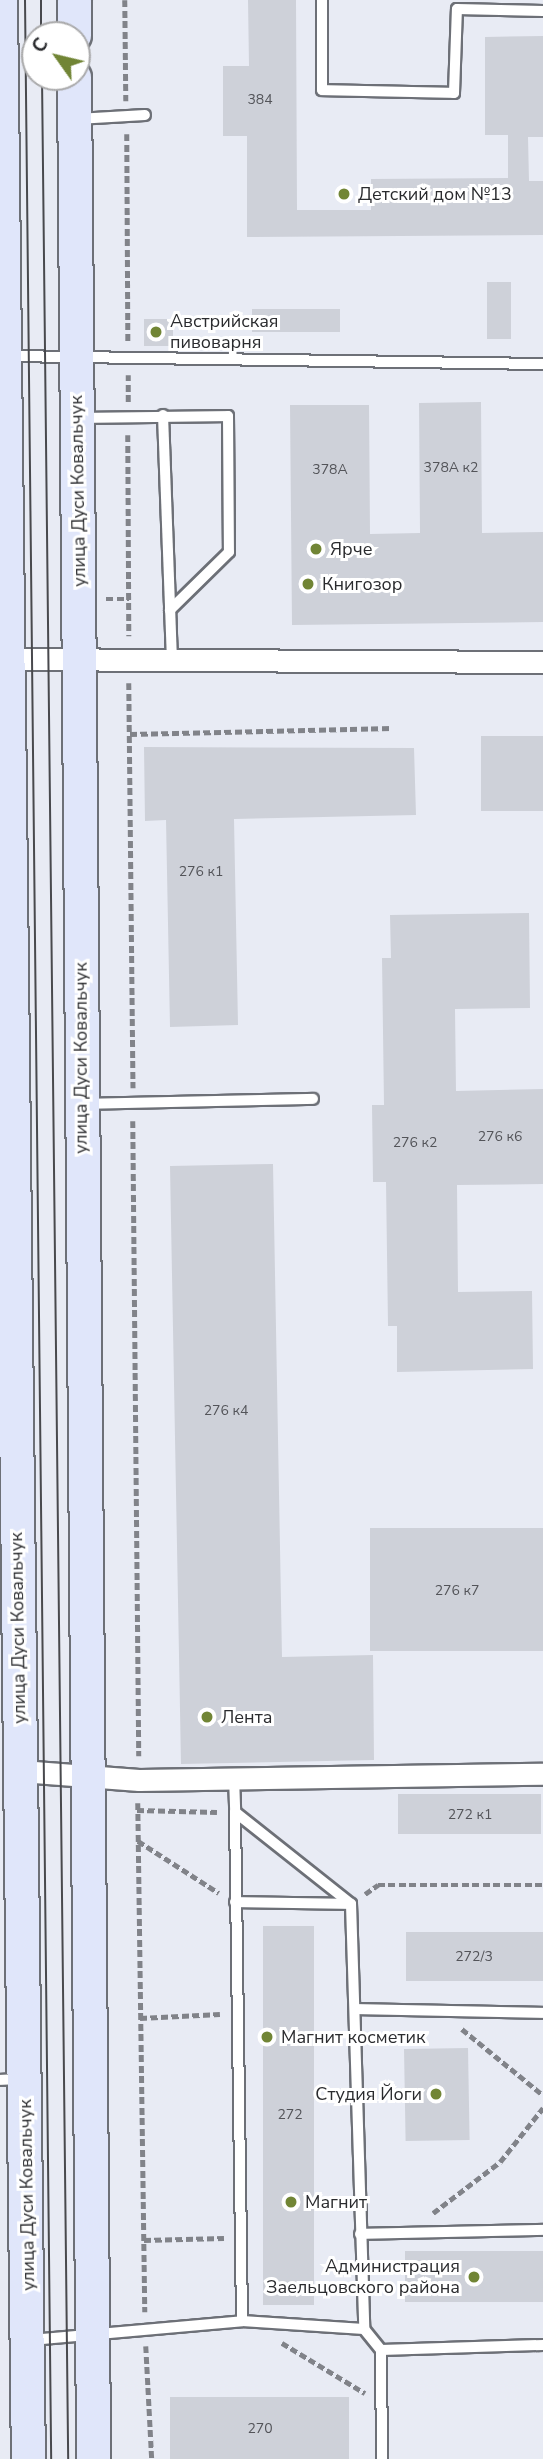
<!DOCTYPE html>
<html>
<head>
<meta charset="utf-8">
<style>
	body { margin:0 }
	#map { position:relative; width:543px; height:2459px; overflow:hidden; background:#e8ebf4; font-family:"Nunito Sans",sans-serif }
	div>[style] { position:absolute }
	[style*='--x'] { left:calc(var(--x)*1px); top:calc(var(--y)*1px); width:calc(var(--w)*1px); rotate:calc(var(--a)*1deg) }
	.building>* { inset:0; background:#ced1d9; transform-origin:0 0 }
	.path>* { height:4.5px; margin-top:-2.25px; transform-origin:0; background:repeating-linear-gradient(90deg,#818389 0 7px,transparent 0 10.5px) }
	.roads { filter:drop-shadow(2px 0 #6d7077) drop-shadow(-2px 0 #6d7077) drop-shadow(0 2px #6d7077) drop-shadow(0 -2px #6d7077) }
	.service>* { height:10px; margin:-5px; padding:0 5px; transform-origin:5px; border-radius:5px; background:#fff }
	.minor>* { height:21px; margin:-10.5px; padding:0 10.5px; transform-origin:10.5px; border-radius:10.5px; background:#fff }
	.primary>* { height:33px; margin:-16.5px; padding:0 16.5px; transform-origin:16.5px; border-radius:16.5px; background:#e0e6fa }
	.tram>* { height:2px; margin:-1px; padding:0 1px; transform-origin:1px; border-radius:1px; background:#48494d }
	.dots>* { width:19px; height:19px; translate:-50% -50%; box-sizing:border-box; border:4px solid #fff; border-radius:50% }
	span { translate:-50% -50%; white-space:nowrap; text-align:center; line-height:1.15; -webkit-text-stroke:6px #fff; paint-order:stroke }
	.number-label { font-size:14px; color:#535459 }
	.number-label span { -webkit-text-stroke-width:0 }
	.poi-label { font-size:18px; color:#2a2b2e }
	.left { translate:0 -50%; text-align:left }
	.right { translate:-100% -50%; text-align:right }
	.street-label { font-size:18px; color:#2a2b2e }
	.north { position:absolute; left:21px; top:21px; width:70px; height:70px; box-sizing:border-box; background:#fff; border:2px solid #aaaaab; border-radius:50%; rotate:304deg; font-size:19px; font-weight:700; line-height:28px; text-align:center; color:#2a2b2e }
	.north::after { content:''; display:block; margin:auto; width:24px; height:32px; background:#718535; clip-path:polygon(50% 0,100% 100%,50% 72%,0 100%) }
</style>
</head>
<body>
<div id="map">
	<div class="building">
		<i style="clip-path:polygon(248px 0,296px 0,297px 210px,371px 210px,371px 179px,508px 178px,508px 135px,485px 135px,485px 37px,543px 36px,543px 137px,528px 137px,529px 181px,543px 181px,543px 235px,247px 237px,247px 136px,223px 136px,223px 66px,249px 66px)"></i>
		<i style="left:487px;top:282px;width:24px;height:57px"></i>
		<i style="left:252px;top:309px;width:88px;height:23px"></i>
		<i style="left:144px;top:319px;width:29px;height:27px"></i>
		<i style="clip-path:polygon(481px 402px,482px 533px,543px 532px,543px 622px,292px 625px,290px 405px,369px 405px,370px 534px,420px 533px,419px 403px)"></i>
		<i style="left:543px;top:736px;width:75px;height:62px;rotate:90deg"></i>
		<i style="clip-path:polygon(144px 747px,414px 748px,416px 815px,234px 819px,238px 1025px,170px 1027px,166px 820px,145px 821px)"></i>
		<i style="clip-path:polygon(529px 913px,530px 1008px,455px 1009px,456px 1091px,543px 1089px,543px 1184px,457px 1185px,458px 1292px,532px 1291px,533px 1369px,397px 1372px,397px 1326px,388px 1326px,386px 1182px,373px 1182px,372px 1105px,384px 1105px,382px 958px,391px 958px,390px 915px)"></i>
		<i style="clip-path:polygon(273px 1164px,282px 1657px,373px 1655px,374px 1760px,181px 1764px,170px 1166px)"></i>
		<i style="left:543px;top:1528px;width:123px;height:173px;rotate:90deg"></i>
		<i style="left:541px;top:1794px;width:40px;height:143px;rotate:90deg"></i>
		<i style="left:263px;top:1926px;width:51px;height:379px"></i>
		<i style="left:543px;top:1932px;width:49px;height:137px;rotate:90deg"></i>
		<i style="left:468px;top:2048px;width:92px;height:64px;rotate:89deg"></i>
		<i style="left:543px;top:2251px;width:51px;height:138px;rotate:90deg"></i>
		<i style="left:349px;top:2397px;width:62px;height:179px;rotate:90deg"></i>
	</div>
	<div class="path">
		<i style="--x:125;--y:0;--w:101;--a:89.4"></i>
		<i style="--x:127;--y:134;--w:208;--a:89.7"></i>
		<i style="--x:128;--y:402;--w:27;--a:-90"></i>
		<i style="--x:128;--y:435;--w:201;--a:89.7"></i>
		<i style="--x:106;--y:599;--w:23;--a:0"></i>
		<i style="--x:129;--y:683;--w:405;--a:89.4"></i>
		<i style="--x:130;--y:734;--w:262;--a:-1.3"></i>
		<i style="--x:133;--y:1121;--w:635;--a:89.46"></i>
		<i style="--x:138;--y:1803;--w:509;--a:89.21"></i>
		<i style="--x:137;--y:1810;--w:80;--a:1.4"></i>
		<i style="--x:138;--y:1841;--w:96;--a:32.7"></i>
		<i style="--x:365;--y:1894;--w:16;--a:-35"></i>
		<i style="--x:378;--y:1885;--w:165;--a:0"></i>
		<i style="--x:140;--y:2018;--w:80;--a:-2.9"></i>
		<i style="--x:462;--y:2029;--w:104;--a:39.2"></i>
		<i style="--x:433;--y:2213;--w:84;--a:-37.3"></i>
		<i style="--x:500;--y:2162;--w:69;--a:-51.5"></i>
		<i style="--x:144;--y:2240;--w:80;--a:-1.4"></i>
		<i style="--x:282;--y:2343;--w:97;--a:31.1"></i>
		<i style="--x:146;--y:2346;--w:113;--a:87"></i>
	</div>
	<div class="roads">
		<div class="service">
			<i style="--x:322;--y:0;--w:90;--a:90"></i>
			<i style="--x:322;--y:90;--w:132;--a:1.3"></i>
			<i style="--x:454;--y:93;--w:84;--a:-88"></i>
			<i style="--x:457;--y:9;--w:86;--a:1.3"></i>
			<i style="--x:77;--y:119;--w:68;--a:-3.4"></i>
			<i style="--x:9;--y:356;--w:534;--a:0.86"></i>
			<i style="--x:163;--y:415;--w:244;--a:87.9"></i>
			<i style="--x:82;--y:418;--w:146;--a:-0.8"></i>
			<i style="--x:228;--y:416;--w:136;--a:89.6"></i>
			<i style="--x:229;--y:552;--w:83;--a:135.5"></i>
			<i style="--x:85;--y:1104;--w:228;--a:-1.3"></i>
			<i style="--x:234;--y:1777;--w:35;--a:88"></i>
			<i style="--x:235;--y:1812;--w:148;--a:38.4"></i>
			<i style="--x:351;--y:1904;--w:425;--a:88.2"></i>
			<i style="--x:235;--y:1812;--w:509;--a:89.21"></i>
			<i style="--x:235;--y:1902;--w:116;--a:1"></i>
			<i style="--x:358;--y:2009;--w:185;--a:1.2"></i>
			<i style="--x:0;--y:2080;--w:19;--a:-3"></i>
			<i style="--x:360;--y:2234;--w:183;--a:-1.3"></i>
			<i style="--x:31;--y:2340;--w:212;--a:-5.1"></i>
			<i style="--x:242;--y:2321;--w:122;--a:3.8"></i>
			<i style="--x:364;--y:2329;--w:27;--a:51"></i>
			<i style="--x:381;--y:2350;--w:162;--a:-1.8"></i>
			<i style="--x:381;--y:2350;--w:109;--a:89.5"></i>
		</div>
		<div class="minor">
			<i style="--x:6;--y:659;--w:537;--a:0.32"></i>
			<i style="--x:21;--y:1771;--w:118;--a:4.4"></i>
			<i style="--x:139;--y:1780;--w:404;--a:-0.9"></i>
		</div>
		<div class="primary">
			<i style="--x:0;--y:0;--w:2459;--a:89.35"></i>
			<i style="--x:74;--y:0;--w:35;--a:90"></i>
			<i style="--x:74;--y:77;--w:2382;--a:89.54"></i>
		</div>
	</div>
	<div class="tram">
		<i style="--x:25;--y:0;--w:2459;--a:89.39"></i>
		<i style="--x:41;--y:0;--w:35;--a:90"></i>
		<i style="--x:42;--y:77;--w:2382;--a:89.37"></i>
	</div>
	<div class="dots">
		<i style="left:344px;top:194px;background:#718535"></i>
		<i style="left:156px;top:332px;background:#718535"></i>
		<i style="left:316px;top:549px;background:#718535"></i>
		<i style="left:308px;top:584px;background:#718535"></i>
		<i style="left:207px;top:1717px;background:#718535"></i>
		<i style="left:267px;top:2037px;background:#718535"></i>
		<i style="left:436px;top:2094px;background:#718535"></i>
		<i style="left:291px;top:2202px;background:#718535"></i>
		<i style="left:474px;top:2277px;background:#718535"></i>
	</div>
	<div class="number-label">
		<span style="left:260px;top:100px">384</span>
		<span style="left:451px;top:468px">378А к2</span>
		<span style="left:330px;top:470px">378А</span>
		<span style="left:201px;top:872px">276 к1</span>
		<span style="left:500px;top:1137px">276 к6</span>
		<span style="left:415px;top:1143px">276 к2</span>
		<span style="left:226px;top:1411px">276 к4</span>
		<span style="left:457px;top:1591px">276 к7</span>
		<span style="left:470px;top:1815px">272 к1</span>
		<span style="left:474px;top:1957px">272/3</span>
		<span style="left:290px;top:2115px">272</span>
		<span style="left:260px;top:2429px">270</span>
	</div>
	<div class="poi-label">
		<span class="left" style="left:358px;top:194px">Детский дом №13</span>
		<span class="left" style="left:170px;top:332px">Австрийская<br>пивоварня</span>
		<span class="left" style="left:330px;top:549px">Ярче</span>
		<span class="left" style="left:322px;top:584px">Книгозор</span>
		<span class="left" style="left:221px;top:1717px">Лента</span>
		<span class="left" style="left:281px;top:2037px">Магнит косметик</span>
		<span class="right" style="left:422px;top:2094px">Студия Йоги</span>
		<span class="left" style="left:305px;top:2202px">Магнит</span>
		<span class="right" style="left:460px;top:2277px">Администрация<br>Заельцовского района</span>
	</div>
	<div class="street-label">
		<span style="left:78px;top:491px;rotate:-91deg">улица Дуси Ковальчук</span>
		<span style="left:81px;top:1058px;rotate:-90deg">улица Дуси Ковальчук</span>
		<span style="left:18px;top:1628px;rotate:-91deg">улица Дуси Ковальчук</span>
		<span style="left:27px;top:2195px;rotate:-91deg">улица Дуси Ковальчук</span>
	</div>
	<div class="north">С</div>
</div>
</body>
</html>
